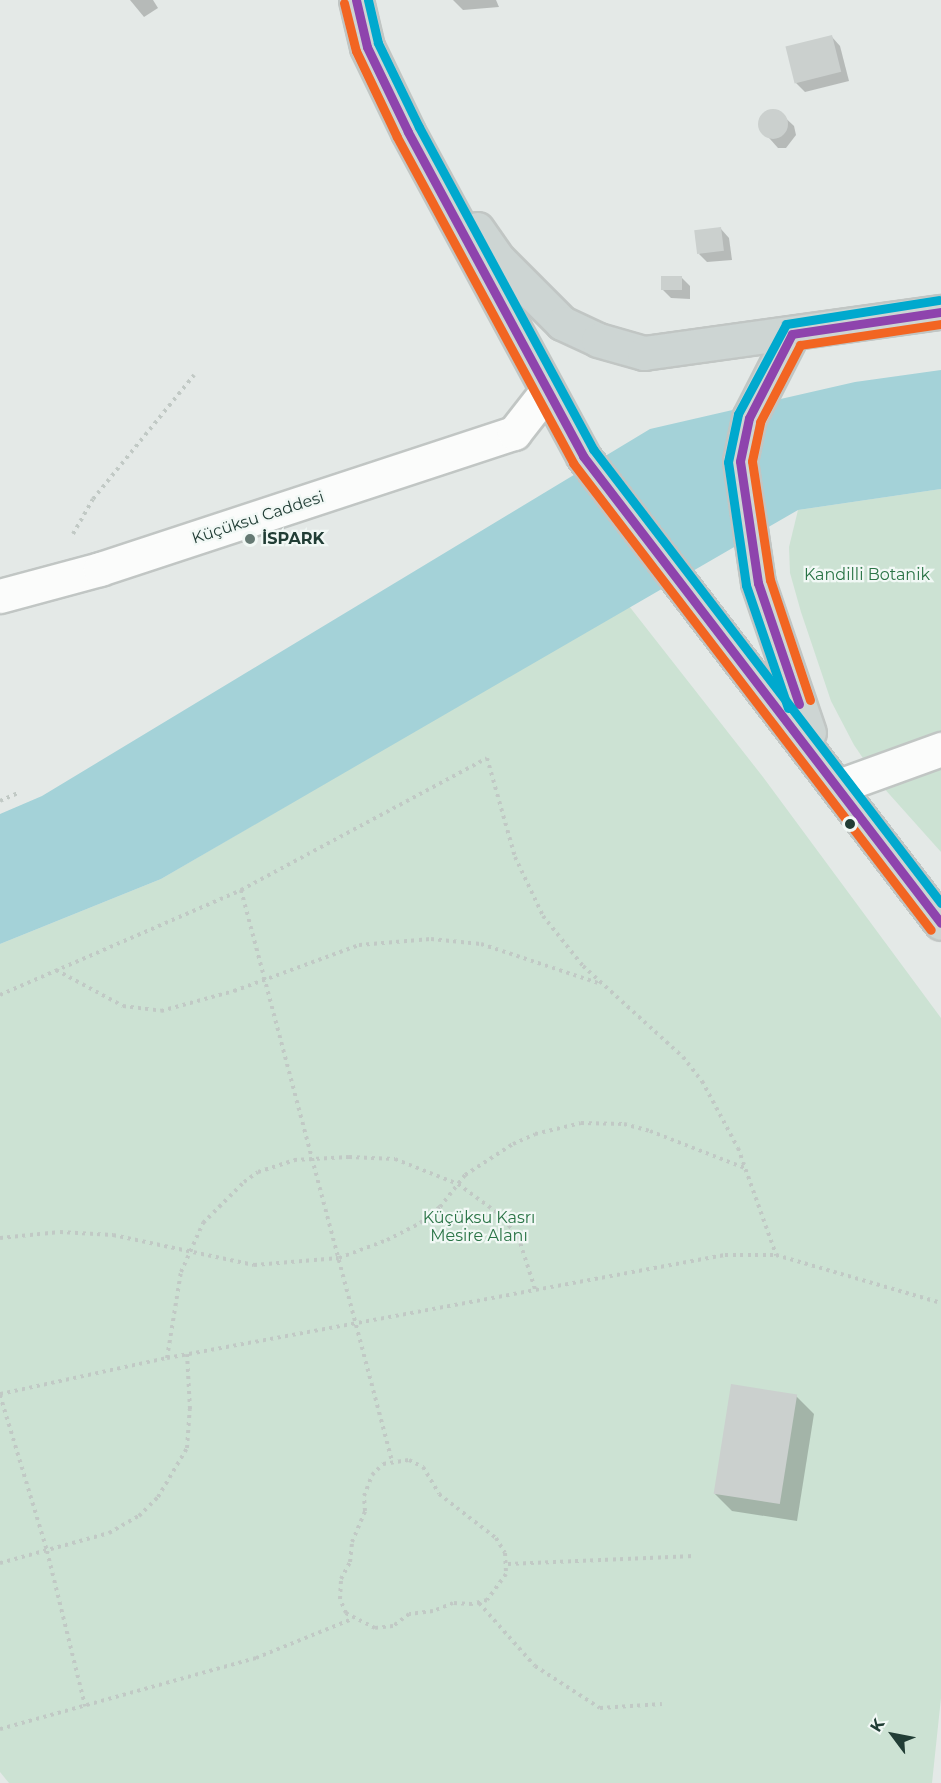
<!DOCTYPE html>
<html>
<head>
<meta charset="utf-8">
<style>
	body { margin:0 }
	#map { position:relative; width:941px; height:1783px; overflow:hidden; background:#e4e9e7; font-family:Montserrat,sans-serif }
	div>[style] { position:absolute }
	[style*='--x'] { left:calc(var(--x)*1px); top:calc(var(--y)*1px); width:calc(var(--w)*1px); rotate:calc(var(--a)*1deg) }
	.green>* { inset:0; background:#cce2d3 }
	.water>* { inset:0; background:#a4d2d8 }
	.shadow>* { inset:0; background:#0003 }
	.building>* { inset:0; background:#cbd0ce; transform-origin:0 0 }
	.round { border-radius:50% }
	.path>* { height:4px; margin-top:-2px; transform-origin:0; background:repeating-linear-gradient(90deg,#c1c9c5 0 3px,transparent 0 7.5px) }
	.roads { filter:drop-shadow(2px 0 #c1c6c4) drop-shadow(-2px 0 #c1c6c4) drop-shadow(0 2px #c1c6c4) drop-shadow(0 -2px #c1c6c4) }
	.minor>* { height:33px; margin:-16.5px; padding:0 16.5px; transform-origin:16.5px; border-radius:16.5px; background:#fbfcfb }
	.tertiary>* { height:33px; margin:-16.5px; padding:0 16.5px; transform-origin:16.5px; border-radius:16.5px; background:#fbfcfb }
	.primary>* { height:33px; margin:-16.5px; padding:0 16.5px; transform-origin:16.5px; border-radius:16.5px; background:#cdd5d3 }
	.bus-1>* { height:9px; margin:-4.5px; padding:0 4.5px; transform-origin:4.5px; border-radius:4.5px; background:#8e44ad }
	.bus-2>* { height:9px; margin:-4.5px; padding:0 4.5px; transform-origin:4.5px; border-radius:4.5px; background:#f26522 }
	.bus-3>* { height:9px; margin:-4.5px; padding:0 4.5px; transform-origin:4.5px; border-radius:4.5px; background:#00a9ce }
	.dots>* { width:16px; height:16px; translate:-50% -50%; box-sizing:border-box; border:3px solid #f1f8f5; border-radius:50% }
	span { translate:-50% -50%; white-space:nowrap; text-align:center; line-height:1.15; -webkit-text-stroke:4.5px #f1f8f5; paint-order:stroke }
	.street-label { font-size:16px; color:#213d35 }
	.poi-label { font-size:16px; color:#213d35; font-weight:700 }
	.left { translate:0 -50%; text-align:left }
	.park-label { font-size:16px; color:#2a7446 }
	.north { position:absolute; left:863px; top:1705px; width:60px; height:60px; -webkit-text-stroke:4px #f1f8f5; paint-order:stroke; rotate:302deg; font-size:16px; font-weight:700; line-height:24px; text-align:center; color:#213d35 }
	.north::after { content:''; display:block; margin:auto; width:21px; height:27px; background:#213d35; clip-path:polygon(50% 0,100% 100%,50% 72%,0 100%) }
</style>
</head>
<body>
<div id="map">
	<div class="green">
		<i style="clip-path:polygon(941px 489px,941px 852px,882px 786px,854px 745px,831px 701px,801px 612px,790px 573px,789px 547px,798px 510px)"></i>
		<i style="clip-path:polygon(629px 606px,763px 777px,941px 1018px,941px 1698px,932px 1783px,9px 1783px,0 1772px,0 944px,161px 879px)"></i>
	</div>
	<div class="water">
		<i style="clip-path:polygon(941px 370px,941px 489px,798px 510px,161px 879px,0 944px,0 814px,42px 796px,650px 429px,855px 382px)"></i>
	</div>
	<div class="shadow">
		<i style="clip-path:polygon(130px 0,153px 0,158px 8px,144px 17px)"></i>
		<i style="clip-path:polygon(453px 0,496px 0,499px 7px,463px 10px)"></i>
		<i style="clip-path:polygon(832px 37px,840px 46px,849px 81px,805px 92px,796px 83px)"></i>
		<i style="clip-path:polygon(770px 110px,777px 110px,794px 126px,796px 135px,786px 148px,778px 148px,761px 129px,761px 118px)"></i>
		<i style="clip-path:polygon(721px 229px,729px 238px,732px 260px,707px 262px,699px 254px)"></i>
		<i style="clip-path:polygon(681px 277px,690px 286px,690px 299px,671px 298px,663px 290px)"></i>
		<i style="clip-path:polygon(796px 1396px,814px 1414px,797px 1521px,732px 1511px,715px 1494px)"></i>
	</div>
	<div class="building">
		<i style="left:832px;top:35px;width:38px;height:48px;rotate:76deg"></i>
		<i class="round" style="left:758px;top:109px;width:30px;height:30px"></i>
		<i style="left:721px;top:227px;width:24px;height:27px;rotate:83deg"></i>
		<i style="left:661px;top:276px;width:21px;height:14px"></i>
		<i style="left:731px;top:1384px;width:67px;height:111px;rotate:9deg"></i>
	</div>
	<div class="path">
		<i style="--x:73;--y:534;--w:40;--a:-60.3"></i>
		<i style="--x:93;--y:499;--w:160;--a:-50.8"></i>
		<i style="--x:0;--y:801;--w:20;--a:-24"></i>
		<i style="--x:241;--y:890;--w:591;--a:75.19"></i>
		<i style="--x:56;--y:970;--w:76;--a:28.2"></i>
		<i style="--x:123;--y:1006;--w:38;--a:7"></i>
		<i style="--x:161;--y:1011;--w:76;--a:-15.3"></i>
		<i style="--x:234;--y:991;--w:133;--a:-20.2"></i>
		<i style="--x:359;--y:945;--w:72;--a:-4.8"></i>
		<i style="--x:431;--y:939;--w:50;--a:5.7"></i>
		<i style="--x:481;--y:944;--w:123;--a:18.4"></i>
		<i style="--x:0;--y:995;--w:263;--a:-23.5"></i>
		<i style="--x:241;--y:890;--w:279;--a:-28.2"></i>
		<i style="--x:487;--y:758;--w:103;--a:74.2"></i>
		<i style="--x:515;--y:857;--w:65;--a:64.6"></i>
		<i style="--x:543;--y:916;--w:64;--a:51.3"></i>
		<i style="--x:583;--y:966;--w:135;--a:42.3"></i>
		<i style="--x:683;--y:1057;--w:31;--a:52"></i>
		<i style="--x:702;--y:1081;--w:76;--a:61.8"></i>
		<i style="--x:738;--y:1148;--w:114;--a:70.4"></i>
		<i style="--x:0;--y:1238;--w:60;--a:-5.7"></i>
		<i style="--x:60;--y:1232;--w:53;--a:3.2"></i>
		<i style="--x:113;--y:1235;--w:144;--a:12"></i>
		<i style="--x:254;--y:1265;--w:85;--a:-4.7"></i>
		<i style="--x:339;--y:1258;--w:51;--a:-20.6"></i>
		<i style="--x:387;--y:1240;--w:37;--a:-27"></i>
		<i style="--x:420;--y:1223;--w:26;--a:-39"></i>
		<i style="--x:440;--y:1207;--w:41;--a:-52"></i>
		<i style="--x:465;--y:1175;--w:57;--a:-32.9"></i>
		<i style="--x:513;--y:1144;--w:24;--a:-24"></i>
		<i style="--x:535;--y:1134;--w:47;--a:-13.4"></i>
		<i style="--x:581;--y:1123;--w:43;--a:1.3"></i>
		<i style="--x:624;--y:1124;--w:27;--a:15"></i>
		<i style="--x:650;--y:1131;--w:102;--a:21.3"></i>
		<i style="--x:167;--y:1358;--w:87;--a:-80.8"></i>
		<i style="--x:181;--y:1272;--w:54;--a:-65.8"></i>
		<i style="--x:203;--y:1223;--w:58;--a:-45"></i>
		<i style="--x:244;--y:1182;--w:17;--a:-36"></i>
		<i style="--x:258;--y:1172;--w:38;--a:-18"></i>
		<i style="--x:294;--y:1160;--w:55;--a:-3.1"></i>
		<i style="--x:349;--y:1157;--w:46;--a:2.5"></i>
		<i style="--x:395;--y:1159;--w:68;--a:21.6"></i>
		<i style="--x:458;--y:1184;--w:51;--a:36.2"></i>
		<i style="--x:499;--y:1214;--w:29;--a:49"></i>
		<i style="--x:518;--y:1236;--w:56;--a:72.2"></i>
		<i style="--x:0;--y:1394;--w:171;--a:-12.2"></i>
		<i style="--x:167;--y:1358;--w:567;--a:-10.46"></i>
		<i style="--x:725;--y:1255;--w:51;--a:0"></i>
		<i style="--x:776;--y:1255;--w:172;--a:16.2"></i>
		<i style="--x:0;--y:1395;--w:163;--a:73.2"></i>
		<i style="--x:47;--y:1551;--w:160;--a:76.2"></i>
		<i style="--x:409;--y:1460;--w:16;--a:27"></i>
		<i style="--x:423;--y:1467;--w:31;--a:59"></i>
		<i style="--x:439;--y:1494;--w:72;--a:37.7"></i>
		<i style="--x:496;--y:1538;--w:17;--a:59"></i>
		<i style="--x:505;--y:1553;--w:21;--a:87"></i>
		<i style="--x:506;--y:1574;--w:32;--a:126"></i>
		<i style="--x:487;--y:1600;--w:16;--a:165"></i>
		<i style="--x:472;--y:1604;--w:19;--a:-177"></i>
		<i style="--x:453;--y:1603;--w:22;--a:158"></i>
		<i style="--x:433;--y:1611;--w:24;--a:173"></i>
		<i style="--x:409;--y:1614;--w:20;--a:143"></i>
		<i style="--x:393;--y:1626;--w:18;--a:174"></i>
		<i style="--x:375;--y:1628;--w:33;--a:-153"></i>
		<i style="--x:346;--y:1613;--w:15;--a:-113"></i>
		<i style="--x:340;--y:1599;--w:20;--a:-87"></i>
		<i style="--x:341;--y:1579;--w:19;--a:-62"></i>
		<i style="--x:350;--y:1562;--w:20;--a:-84"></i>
		<i style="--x:352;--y:1542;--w:34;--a:-67"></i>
		<i style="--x:365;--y:1511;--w:15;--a:-94"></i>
		<i style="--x:364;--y:1496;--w:22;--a:-69"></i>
		<i style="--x:372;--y:1475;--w:16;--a:-45"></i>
		<i style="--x:383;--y:1464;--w:26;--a:-9"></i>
		<i style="--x:0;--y:1563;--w:113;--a:-15.4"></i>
		<i style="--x:109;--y:1533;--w:34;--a:-30"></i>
		<i style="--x:139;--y:1516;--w:27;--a:-45"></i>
		<i style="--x:158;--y:1497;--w:57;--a:-59.4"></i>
		<i style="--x:187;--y:1448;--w:39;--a:-86"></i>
		<i style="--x:190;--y:1409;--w:55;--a:-93.1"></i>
		<i style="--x:508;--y:1564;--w:186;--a:-2.5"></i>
		<i style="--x:479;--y:1603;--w:84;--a:48.4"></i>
		<i style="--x:535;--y:1666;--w:77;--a:32.9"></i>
		<i style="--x:600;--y:1708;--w:62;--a:-3.7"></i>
		<i style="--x:0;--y:1729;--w:266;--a:-15.5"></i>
		<i style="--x:256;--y:1658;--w:104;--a:-22.1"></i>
	</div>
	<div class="roads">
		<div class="minor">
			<i style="--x:839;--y:786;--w:109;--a:-19.9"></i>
		</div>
		<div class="tertiary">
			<i style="--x:0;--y:596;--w:104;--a:-15.1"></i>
			<i style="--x:100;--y:569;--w:436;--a:-18.2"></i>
			<i style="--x:514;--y:433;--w:52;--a:-52"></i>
		</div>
		<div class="primary">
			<i style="--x:356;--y:0;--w:48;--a:76.8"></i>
			<i style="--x:367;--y:47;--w:94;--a:64.2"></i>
			<i style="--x:408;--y:132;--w:368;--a:61.6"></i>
			<i style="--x:583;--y:456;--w:588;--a:52.53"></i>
			<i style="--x:477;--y:229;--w:38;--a:55"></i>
			<i style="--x:499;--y:260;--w:89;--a:45"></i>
			<i style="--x:562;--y:323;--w:40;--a:25"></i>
			<i style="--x:598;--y:340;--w:48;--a:15.8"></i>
			<i style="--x:644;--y:353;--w:300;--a:-7.9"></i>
			<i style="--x:792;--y:334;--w:94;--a:117.1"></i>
			<i style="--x:749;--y:418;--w:44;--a:101.8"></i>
			<i style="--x:740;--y:461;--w:123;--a:81.6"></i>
			<i style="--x:758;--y:583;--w:158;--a:71.2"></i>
		</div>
	</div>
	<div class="bus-1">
		<i style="--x:356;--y:0;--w:48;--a:76.8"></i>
		<i style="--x:367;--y:47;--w:94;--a:64.2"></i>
		<i style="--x:408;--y:132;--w:368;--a:61.6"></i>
		<i style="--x:583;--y:456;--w:588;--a:52.53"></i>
		<i style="--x:799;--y:704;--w:128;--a:-108.7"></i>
		<i style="--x:758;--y:583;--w:123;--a:-98.4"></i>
		<i style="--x:740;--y:461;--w:44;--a:-78.2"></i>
		<i style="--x:749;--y:418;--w:94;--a:-62.9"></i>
		<i style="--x:792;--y:334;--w:151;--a:-8.4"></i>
	</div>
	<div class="bus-2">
		<i style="--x:344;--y:3;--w:49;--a:76"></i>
		<i style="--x:356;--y:51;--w:95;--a:64.5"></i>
		<i style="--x:397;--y:137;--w:370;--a:61.6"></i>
		<i style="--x:573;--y:463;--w:588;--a:52.53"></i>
		<i style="--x:810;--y:700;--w:126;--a:-108.4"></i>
		<i style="--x:770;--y:580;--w:120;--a:-98.6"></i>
		<i style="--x:752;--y:461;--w:40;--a:-78"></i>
		<i style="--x:760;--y:422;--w:87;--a:-62.5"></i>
		<i style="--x:800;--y:345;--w:143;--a:-8.5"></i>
	</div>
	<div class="bus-3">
		<i style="--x:368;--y:0;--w:44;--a:76.9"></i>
		<i style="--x:378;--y:43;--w:93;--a:64"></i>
		<i style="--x:419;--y:127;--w:366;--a:61.6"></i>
		<i style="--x:593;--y:449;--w:572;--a:52.53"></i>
		<i style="--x:788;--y:708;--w:130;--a:-108.9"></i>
		<i style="--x:746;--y:585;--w:124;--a:-98.3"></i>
		<i style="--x:728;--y:462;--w:49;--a:-78.2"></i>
		<i style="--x:738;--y:414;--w:102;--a:-61.9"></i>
		<i style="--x:786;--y:324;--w:155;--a:-8.9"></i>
	</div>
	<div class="dots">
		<i style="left:250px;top:539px;background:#657973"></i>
		<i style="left:850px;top:824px;background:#213d35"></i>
	</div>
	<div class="street-label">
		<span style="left:258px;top:518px;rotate:-18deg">Küçüksu Caddesi</span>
	</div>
	<div class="poi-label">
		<span class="left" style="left:262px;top:539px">İSPARK</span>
	</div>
	<div class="park-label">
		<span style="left:867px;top:575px">Kandilli Botanik</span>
		<span style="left:479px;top:1227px">Küçüksu Kasrı<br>Mesire Alanı</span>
	</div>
	<div class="north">K</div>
</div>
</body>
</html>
